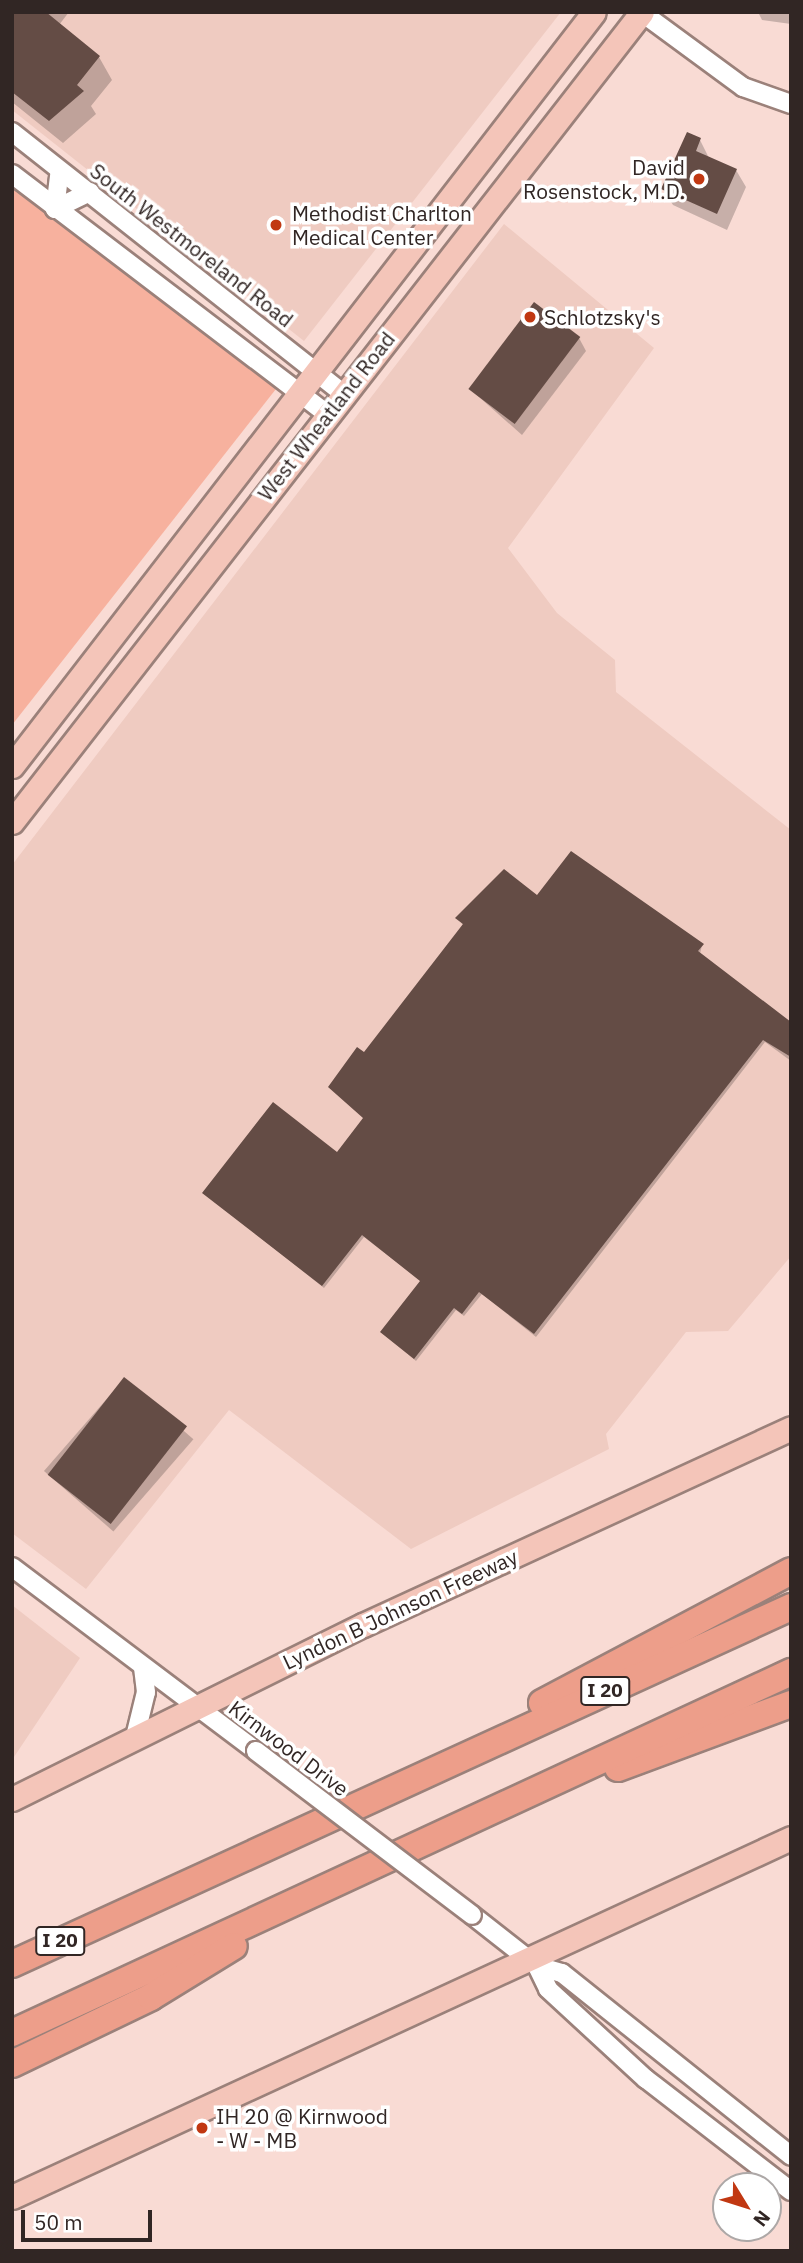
<!DOCTYPE html>
<html>
<head>
<meta charset="utf-8">
<style>
	body { margin:0 }
	#map { position:relative; width:803px; height:2263px; overflow:hidden; background:#f9dbd4; font-family:"IBM Plex Sans",sans-serif }
	div>[style] { position:absolute }
	[style*='--x'] { left:calc(var(--x)*1px); top:calc(var(--y)*1px); width:calc(var(--w)*1px); rotate:calc(var(--a)*1deg) }
	.built>* { inset:0; background:#efcbc1 }
	.green>* { inset:0; background:#f7b19e }
	.shadow>* { inset:0; background:#0003; transform-origin:0 0 }
	.building>* { inset:0; background:#644c45; transform-origin:0 0 }
	.roads { filter:drop-shadow(2px 0 #9b817a) drop-shadow(-2px 0 #9b817a) drop-shadow(0 2px #9b817a) drop-shadow(0 -2px #9b817a) }
	.minor>* { height:18px; margin:-9px; padding:0 9px; transform-origin:9px; border-radius:9px; background:#fff }
	.major>* { height:23px; margin:-11.5px; padding:0 11.5px; transform-origin:11.5px; border-radius:11.5px; background:#f4c5b9 }
	.highway>* { height:26px; margin:-13px; padding:0 13px; transform-origin:13px; border-radius:13px; background:#ed9e8a }
	.bridges { filter:drop-shadow(2px 0 #9b817a) drop-shadow(-2px 0 #9b817a) drop-shadow(0 2px #9b817a) drop-shadow(0 -2px #9b817a) }
	.minor-bridge>* { height:18px; margin:-9px; padding:0 9px; transform-origin:9px; border-radius:9px; background:#fff }
	.dots>* { width:19px; height:19px; translate:-50% -50%; box-sizing:border-box; border:4px solid #fff; border-radius:50% }
	span { translate:-50% -50%; white-space:nowrap; text-align:center; line-height:1.15; -webkit-text-stroke:7px #fff; paint-order:stroke }
	.shield-label span { padding:2px 5px; background:#fff; border:2px solid; border-radius:5px; -webkit-text-stroke-width:0 }
	.shield-label { font-size:19px; color:#312624; font-weight:700 }
	.poi-label { font-size:21px; color:#312624 }
	.right { translate:-100% -50%; text-align:right }
	.left { translate:0 -50%; text-align:left }
	.street-label { font-size:21px; color:#312624 }
	.frame { position:absolute; inset:0; border:14px solid #312624; pointer-events:none }
	.north { position:absolute; left:712px; top:2172px; width:70px; height:70px; box-sizing:border-box; background:#fff; border:2px solid #ada8a7; border-radius:50%; rotate:128deg; font-size:19px; font-weight:700; line-height:28px; text-align:center; color:#312624 }
	.north::after { content:''; display:block; margin:auto; width:24px; height:32px; background:#c13812; clip-path:polygon(50% 0,100% 100%,50% 72%,0 100%) }
	.scale { position:absolute; left:21px; top:2210px; width:131px; height:32px; box-sizing:border-box; border:4px solid #312624; border-top:0; padding-left:9px; font-size:21px; line-height:24px; white-space:nowrap; color:#312624; -webkit-text-stroke:5px #fff; paint-order:stroke }
</style>
</head>
<body>
<div id="map">
	<div class="built">
		<i style="clip-path:polygon(12px 12px,561px 12px,304px 341px,12px 110px)"></i>
		<i style="clip-path:polygon(504px 224px,654px 348px,508px 548px,557px 613px,615px 660px,616px 692px,791px 830px,791px 1256px,728px 1331px,686px 1332px,606px 1434px,609px 1449px,411px 1549px,229px 1410px,86px 1589px,12px 1533px,12px 865px)"></i>
		<i style="clip-path:polygon(12px 1605px,80px 1658px,12px 1760px)"></i>
	</div>
	<div class="green">
		<i style="clip-path:polygon(12px 170px,283px 380px,12px 725px)"></i>
	</div>
	<div class="shadow">
		<i style="clip-path:polygon(12px 12px,69px 12px,59px 25px,99px 57px,112px 80px,91px 106px,96px 114px,63px 143px,12px 102px)"></i>
		<i style="clip-path:polygon(758px 12px,791px 12px,791px 24px,762px 20px)"></i>
		<i style="clip-path:polygon(700px 140px,709px 158px,736px 170px,746px 187px,727px 230px,673px 205px,663px 189px)"></i>
		<i style="clip-path:polygon(579px 338px,586px 351px,522px 435px,470px 389px)"></i>
		<i style="clip-path:polygon(537px 897px,702px 945px,700px 954px,791px 1025px,791px 1061px,765px 1042px,536px 1337px,482px 1294px,464px 1316px,456px 1310px,416px 1361px,382px 1333px,422px 1282px,364px 1237px,324px 1288px,204px 1193px,337px 1154px,364px 1119px,364px 1054px,464px 926px,457px 918px)"></i>
		<i style="left:124px;top:1379px;width:92px;height:122px;rotate:41deg"></i>
	</div>
	<div class="building">
		<i style="clip-path:polygon(12px 12px,46px 12px,100px 56px,77px 85px,84px 91px,49px 121px,12px 92px)"></i>
		<i style="clip-path:polygon(687px 132px,701px 138px,696px 151px,737px 169px,717px 214px,661px 189px)"></i>
		<i style="left:534px;top:302px;width:58px;height:109px;rotate:37deg"></i>
		<i style="clip-path:polygon(571px 851px,704px 944px,698px 951px,791px 1022px,791px 1057px,763px 1040px,534px 1334px,479px 1292px,462px 1314px,454px 1308px,414px 1359px,380px 1332px,420px 1281px,362px 1235px,322px 1286px,202px 1193px,273px 1102px,337px 1152px,363px 1118px,328px 1087px,357px 1047px,364px 1052px,463px 924px,455px 918px,504px 869px,537px 895px)"></i>
		<i style="left:124px;top:1377px;width:80px;height:124px;rotate:38deg"></i>
	</div>
	<div class="roads">
		<div class="minor">
			<i style="--x:641;--y:12;--w:127;--a:36.3"></i>
			<i style="--x:743;--y:87;--w:51;--a:19.5"></i>
			<i style="--x:12;--y:132;--w:423;--a:38.3"></i>
			<i style="--x:12;--y:174;--w:396;--a:37.3"></i>
			<i style="--x:55;--y:209;--w:39;--a:-26"></i>
			<i style="--x:55;--y:209;--w:38;--a:-83"></i>
			<i style="--x:12;--y:1567;--w:306;--a:37"></i>
			<i style="--x:135;--y:1737;--w:46;--a:-76.3"></i>
			<i style="--x:146;--y:1692;--w:26;--a:-97"></i>
			<i style="--x:472;--y:1915;--w:83;--a:38.1"></i>
			<i style="--x:537;--y:1966;--w:25;--a:64"></i>
			<i style="--x:548;--y:1989;--w:133;--a:42.6"></i>
			<i style="--x:646;--y:2079;--w:183;--a:37.7"></i>
			<i style="--x:537;--y:1966;--w:26;--a:16"></i>
			<i style="--x:562;--y:1973;--w:293;--a:38.6"></i>
		</div>
		<div class="major">
			<i style="--x:12;--y:766;--w:952;--a:-52.34"></i>
			<i style="--x:12;--y:822;--w:1026;--a:-52.13"></i>
			<i style="--x:12;--y:1799;--w:392;--a:-26.4"></i>
			<i style="--x:363;--y:1625;--w:471;--a:-24.7"></i>
			<i style="--x:12;--y:2197;--w:858;--a:-24.74"></i>
		</div>
		<div class="highway">
			<i style="--x:542;--y:1703;--w:282;--a:-27.9"></i>
			<i style="--x:618;--y:1768;--w:184;--a:-20.3"></i>
			<i style="--x:12;--y:1964;--w:857;--a:-24.62"></i>
			<i style="--x:12;--y:2033;--w:859;--a:-24.86"></i>
			<i style="--x:12;--y:2064;--w:154;--a:-25.7"></i>
			<i style="--x:151;--y:1997;--w:97;--a:-31.6"></i>
		</div>
	</div>
	<div class="bridges">
		<div class="minor-bridge">
			<i style="--x:256;--y:1751;--w:271;--a:37.2"></i>
		</div>
	</div>
	<div class="dots">
		<i style="left:699px;top:179px;background:#c13812"></i>
		<i style="left:276px;top:225px;background:#c13812"></i>
		<i style="left:530px;top:317px;background:#c13812"></i>
		<i style="left:202px;top:2128px;background:#c13812"></i>
	</div>
	<div class="shield-label">
		<span style="left:605px;top:1691px">I 20</span>
		<span style="left:60px;top:1941px">I 20</span>
	</div>
	<div class="poi-label">
		<span class="right" style="left:685px;top:179px">David<br>Rosenstock, M.D.</span>
		<span class="left" style="left:292px;top:225px">Methodist Charlton<br>Medical Center</span>
		<span class="left" style="left:544px;top:317px">Schlotzsky's</span>
		<span class="left" style="left:216px;top:2128px">IH 20 @ Kirnwood<br>- W - MB</span>
	</div>
	<div class="street-label">
		<span style="left:192px;top:245px;rotate:38deg">South Westmoreland Road</span>
		<span style="left:326px;top:416px;rotate:-52deg">West Wheatland Road</span>
		<span style="left:400px;top:1609px;rotate:-25deg">Lyndon B Johnson Freeway</span>
		<span style="left:289px;top:1748px;rotate:37deg">Kirnwood Drive</span>
	</div>
	<div class="frame"></div>
	<div class="north">N</div>
	<div class="scale">50 m</div>
</div>
</body>
</html>
